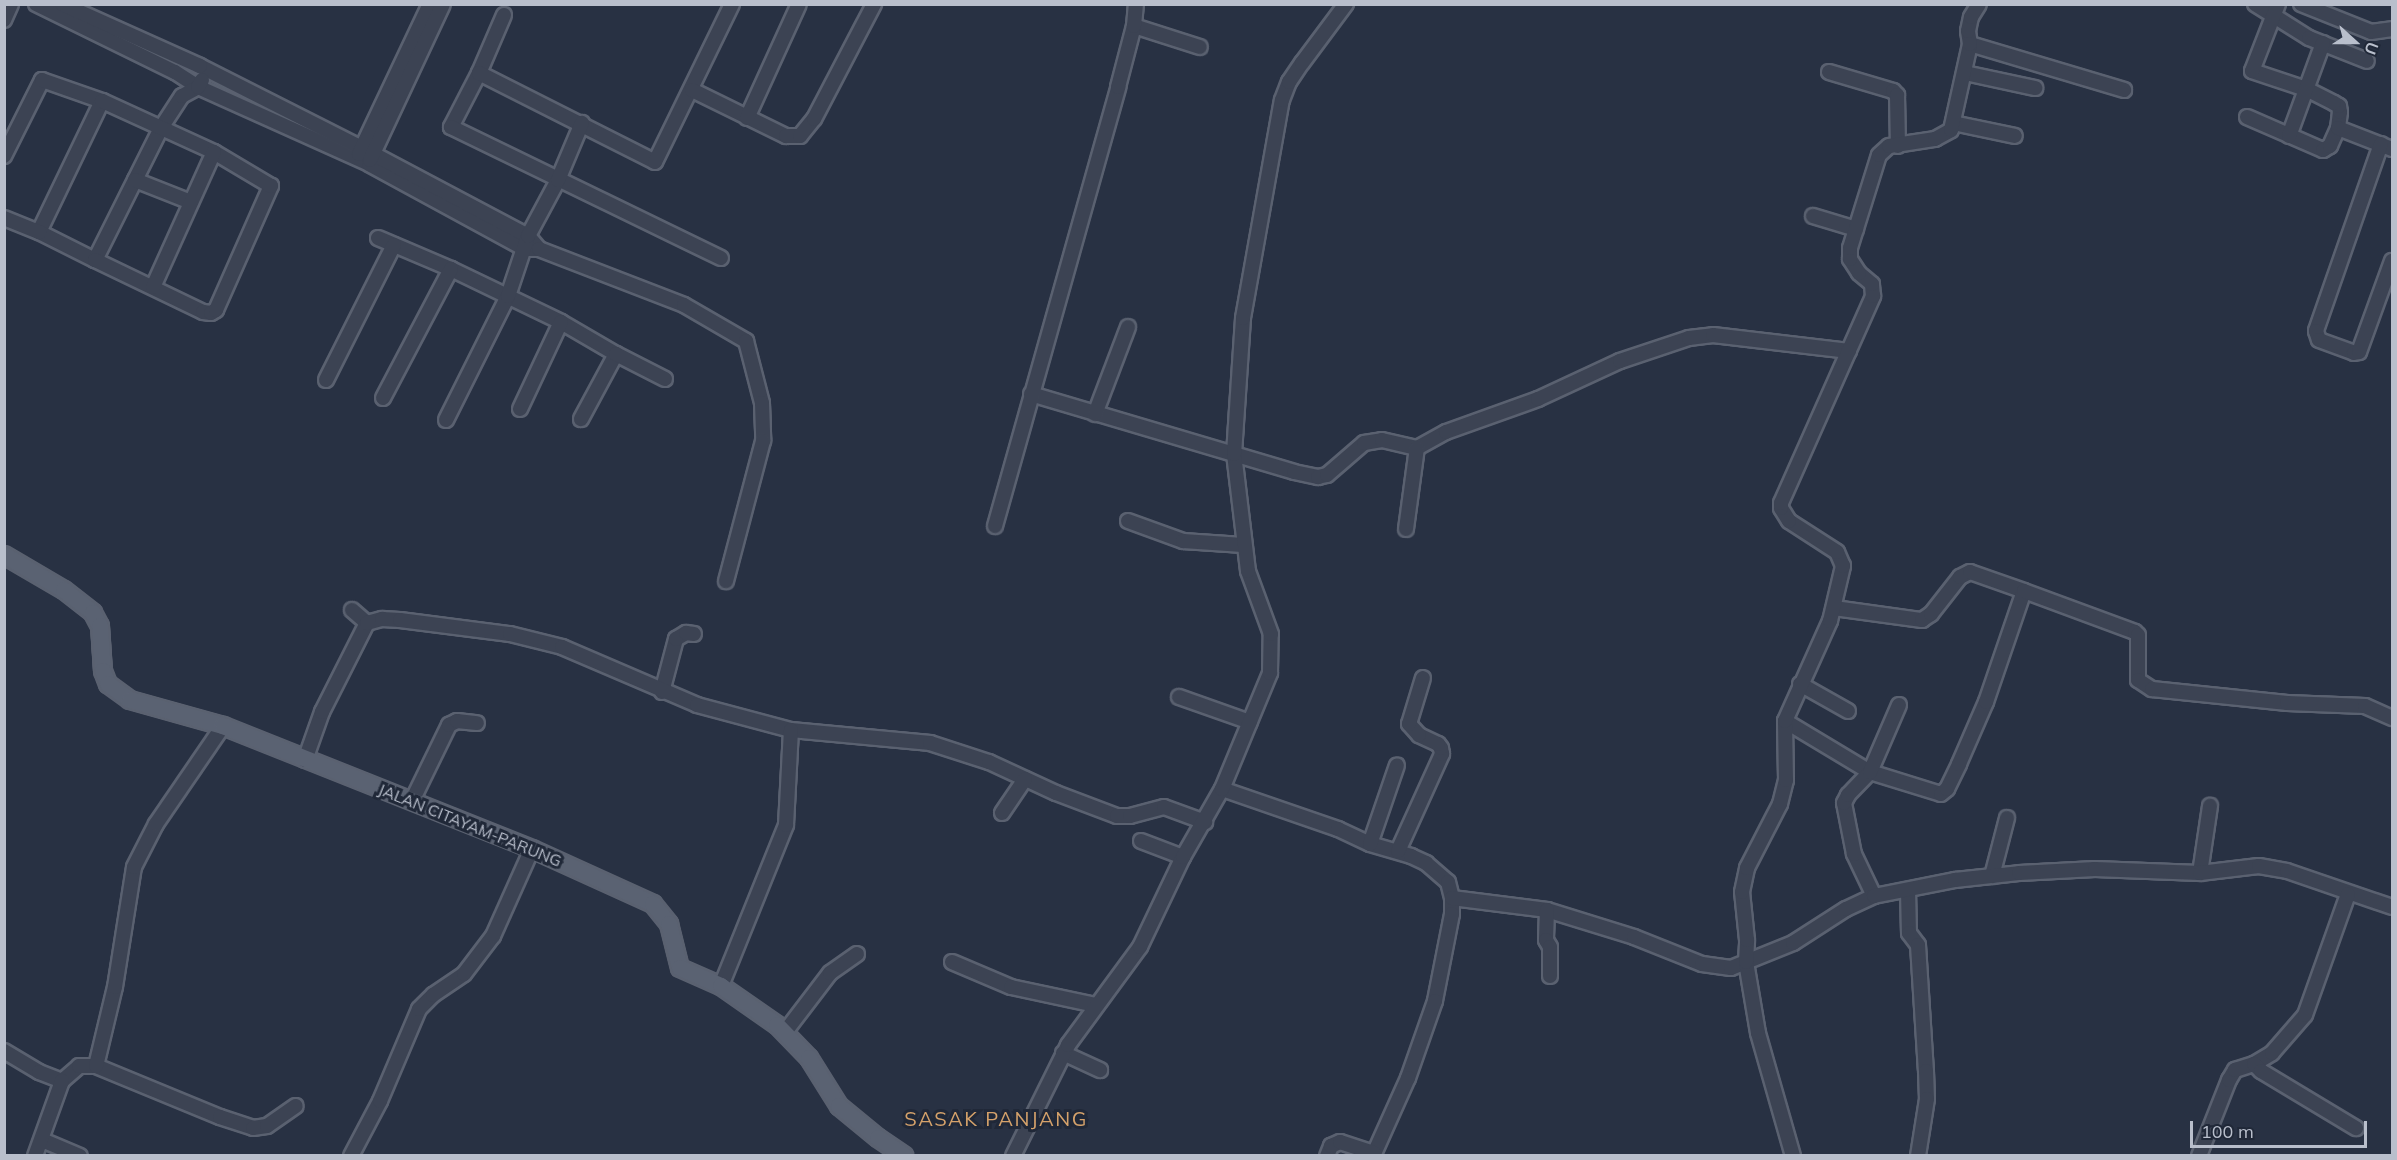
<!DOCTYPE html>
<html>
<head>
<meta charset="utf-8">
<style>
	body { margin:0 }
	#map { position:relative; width:2397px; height:1160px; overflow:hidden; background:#283143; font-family:Mulish,sans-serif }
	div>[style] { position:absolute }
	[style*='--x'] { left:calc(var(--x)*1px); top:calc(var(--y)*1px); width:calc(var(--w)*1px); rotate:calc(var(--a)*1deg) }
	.roads { filter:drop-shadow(2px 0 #5a6170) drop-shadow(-2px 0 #5a6170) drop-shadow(0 2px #5a6170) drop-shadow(0 -2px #5a6170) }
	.minor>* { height:14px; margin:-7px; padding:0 7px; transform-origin:7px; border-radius:7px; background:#3c4353 }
	.major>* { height:16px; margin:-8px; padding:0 8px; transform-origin:8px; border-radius:8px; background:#5a6272 }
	span { translate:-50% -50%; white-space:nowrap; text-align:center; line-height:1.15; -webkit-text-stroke:6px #202838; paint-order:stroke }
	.street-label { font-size:16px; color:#b9bfcc }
	.quarter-label { font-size:20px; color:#d5a26b; letter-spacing:1.5px }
	.frame { position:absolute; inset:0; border:6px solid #b9bfcc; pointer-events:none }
	.north { position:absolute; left:2325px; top:12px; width:60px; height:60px; -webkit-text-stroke:4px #202838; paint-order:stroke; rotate:111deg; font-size:16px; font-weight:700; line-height:24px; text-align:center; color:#b9bfcc }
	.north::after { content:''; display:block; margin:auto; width:21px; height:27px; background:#b9bfcc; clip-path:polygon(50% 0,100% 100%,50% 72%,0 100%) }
	.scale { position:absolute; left:2190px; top:1121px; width:177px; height:27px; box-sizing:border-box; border:3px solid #b9bfcc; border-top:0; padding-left:8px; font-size:18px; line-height:21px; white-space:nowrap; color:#b9bfcc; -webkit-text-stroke:4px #202838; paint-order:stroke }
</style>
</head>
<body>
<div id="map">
	<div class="roads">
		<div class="minor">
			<i style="--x:36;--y:4;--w:155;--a:26.1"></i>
			<i style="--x:175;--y:72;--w:27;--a:33"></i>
			<i style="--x:198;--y:87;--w:188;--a:24.2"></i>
			<i style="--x:369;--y:164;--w:178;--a:28.6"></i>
			<i style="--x:525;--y:249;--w:14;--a:0"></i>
			<i style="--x:539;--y:249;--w:17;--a:-130"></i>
			<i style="--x:528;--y:236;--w:188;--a:-152.1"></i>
			<i style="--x:362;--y:148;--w:182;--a:-153.2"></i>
			<i style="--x:200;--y:66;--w:151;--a:-155.8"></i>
			<i style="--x:2255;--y:4;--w:64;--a:32.2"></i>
			<i style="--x:2309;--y:38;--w:62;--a:21.6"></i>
			<i style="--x:2301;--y:4;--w:75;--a:21.8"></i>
			<i style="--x:2371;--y:32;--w:21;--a:-8"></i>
			<i style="--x:504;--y:15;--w:63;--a:113.3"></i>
			<i style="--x:479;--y:73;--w:61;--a:117.4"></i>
			<i style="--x:451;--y:127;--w:300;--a:25.9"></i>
			<i style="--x:4;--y:20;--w:17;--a:-66"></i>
			<i style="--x:1134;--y:26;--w:69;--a:17.7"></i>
			<i style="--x:1970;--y:44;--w:161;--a:16.6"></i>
			<i style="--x:1829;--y:72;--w:67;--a:16.5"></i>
			<i style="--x:1893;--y:91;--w:6;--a:45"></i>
			<i style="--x:1897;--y:95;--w:51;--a:88.9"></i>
			<i style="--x:479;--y:73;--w:197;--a:26.8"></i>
			<i style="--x:655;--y:162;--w:176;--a:-64"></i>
			<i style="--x:1965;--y:73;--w:72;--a:12.1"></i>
			<i style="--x:692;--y:90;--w:105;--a:26.1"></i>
			<i style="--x:786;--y:136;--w:14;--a:0"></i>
			<i style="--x:800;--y:136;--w:22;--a:-51"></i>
			<i style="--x:814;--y:119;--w:130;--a:-62.4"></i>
			<i style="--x:2247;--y:117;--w:83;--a:23.5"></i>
			<i style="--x:2323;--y:150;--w:8;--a:-30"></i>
			<i style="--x:2330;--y:146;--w:20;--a:-66"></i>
			<i style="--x:2338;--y:128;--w:16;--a:-83"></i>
			<i style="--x:2340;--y:112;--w:6;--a:-99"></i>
			<i style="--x:2339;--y:106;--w:6;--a:-149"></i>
			<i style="--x:2334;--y:103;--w:31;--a:-153"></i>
			<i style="--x:2306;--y:89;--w:57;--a:-161.6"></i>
			<i style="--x:2252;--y:71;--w:72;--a:-68.8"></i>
			<i style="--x:747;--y:118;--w:125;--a:-65.5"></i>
			<i style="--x:1953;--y:123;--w:63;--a:11.8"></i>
			<i style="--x:2338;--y:128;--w:58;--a:21.3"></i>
			<i style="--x:2289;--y:136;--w:99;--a:-69.9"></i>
			<i style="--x:2381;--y:144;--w:198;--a:109.2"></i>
			<i style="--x:2316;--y:331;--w:9;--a:72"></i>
			<i style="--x:2319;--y:340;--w:37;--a:20"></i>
			<i style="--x:2354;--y:353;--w:5;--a:-11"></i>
			<i style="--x:2359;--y:352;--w:97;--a:-70.1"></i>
			<i style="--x:359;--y:154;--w:166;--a:-64.7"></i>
			<i style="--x:4;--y:156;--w:85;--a:-63.4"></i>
			<i style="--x:42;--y:80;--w:64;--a:19.3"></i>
			<i style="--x:102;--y:101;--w:145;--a:115.7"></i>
			<i style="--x:39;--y:232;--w:63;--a:26.6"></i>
			<i style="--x:95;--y:260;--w:148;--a:-63.4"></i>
			<i style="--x:161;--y:128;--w:38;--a:-57"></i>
			<i style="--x:182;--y:96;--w:18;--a:-29"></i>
			<i style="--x:198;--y:87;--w:8;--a:-60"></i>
			<i style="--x:370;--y:160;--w:172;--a:-64.9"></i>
			<i style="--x:135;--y:180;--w:60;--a:21.4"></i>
			<i style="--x:1813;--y:216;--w:45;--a:16.8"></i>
			<i style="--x:4;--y:218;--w:38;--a:22"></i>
			<i style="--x:378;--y:238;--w:79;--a:23"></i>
			<i style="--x:451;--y:269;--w:122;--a:25.7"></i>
			<i style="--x:561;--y:322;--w:64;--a:30.2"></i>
			<i style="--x:616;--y:354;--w:74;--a:118.3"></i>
			<i style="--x:539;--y:249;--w:155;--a:21.1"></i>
			<i style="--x:684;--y:305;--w:72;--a:30.1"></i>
			<i style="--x:746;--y:341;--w:64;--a:75.5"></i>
			<i style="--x:762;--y:403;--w:38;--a:88"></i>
			<i style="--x:763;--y:441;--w:145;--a:104.8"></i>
			<i style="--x:95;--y:260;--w:120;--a:25.7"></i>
			<i style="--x:203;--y:312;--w:8;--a:7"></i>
			<i style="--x:211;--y:313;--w:6;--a:-31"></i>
			<i style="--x:216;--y:310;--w:136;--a:-66.1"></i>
			<i style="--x:271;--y:186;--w:66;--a:-149.2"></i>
			<i style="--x:214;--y:152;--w:123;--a:-155.5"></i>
			<i style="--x:153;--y:287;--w:148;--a:-65.7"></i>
			<i style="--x:616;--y:354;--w:55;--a:27"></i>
			<i style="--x:326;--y:380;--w:151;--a:-63.3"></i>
			<i style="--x:1031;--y:394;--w:274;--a:16.5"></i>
			<i style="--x:1294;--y:472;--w:25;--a:12"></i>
			<i style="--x:1318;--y:477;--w:9;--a:-13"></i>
			<i style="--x:1327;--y:475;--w:49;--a:-40.9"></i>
			<i style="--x:1364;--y:443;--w:18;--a:-9"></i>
			<i style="--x:1382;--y:440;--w:36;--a:13"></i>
			<i style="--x:1417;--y:448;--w:33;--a:-29"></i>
			<i style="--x:1446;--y:432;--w:98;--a:-19.7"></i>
			<i style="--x:1538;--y:399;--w:90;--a:-24.9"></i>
			<i style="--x:1620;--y:361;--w:73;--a:-18.4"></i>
			<i style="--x:1689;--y:338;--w:24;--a:-7"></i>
			<i style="--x:1713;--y:335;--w:137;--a:6.7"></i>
			<i style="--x:383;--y:398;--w:146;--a:-62.2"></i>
			<i style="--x:520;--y:409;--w:96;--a:-64.8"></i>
			<i style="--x:1095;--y:414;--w:93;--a:-69.2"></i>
			<i style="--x:446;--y:420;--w:139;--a:-63.4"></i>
			<i style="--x:508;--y:296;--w:63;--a:-71.6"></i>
			<i style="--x:528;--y:236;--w:64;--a:-61.8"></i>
			<i style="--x:558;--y:180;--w:62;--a:-67.2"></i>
			<i style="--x:1128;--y:521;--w:59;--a:20"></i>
			<i style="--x:1183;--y:541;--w:60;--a:3.8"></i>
			<i style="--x:995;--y:526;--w:456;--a:-74.3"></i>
			<i style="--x:1118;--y:87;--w:63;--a:-75.3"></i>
			<i style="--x:1134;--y:26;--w:22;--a:-85"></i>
			<i style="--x:1406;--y:529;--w:82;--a:-82.3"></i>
			<i style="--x:1834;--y:608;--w:89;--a:7.8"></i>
			<i style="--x:1922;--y:620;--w:11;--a:-34"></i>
			<i style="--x:1931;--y:614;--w:47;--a:-51.9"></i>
			<i style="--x:1960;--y:577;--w:11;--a:-27"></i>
			<i style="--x:1970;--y:572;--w:57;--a:19.4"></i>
			<i style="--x:352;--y:610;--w:20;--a:41"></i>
			<i style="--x:1800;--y:684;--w:55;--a:29.4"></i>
			<i style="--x:662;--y:692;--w:55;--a:-75.2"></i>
			<i style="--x:676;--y:639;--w:12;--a:-31"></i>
			<i style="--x:686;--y:633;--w:8;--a:7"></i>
			<i style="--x:1179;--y:697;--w:75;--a:19.4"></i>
			<i style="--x:1785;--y:721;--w:99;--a:31"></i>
			<i style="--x:1870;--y:772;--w:74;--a:17.2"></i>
			<i style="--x:1941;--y:794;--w:8;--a:-40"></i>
			<i style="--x:1947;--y:789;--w:28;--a:-64"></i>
			<i style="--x:1959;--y:764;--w:68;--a:-66.5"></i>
			<i style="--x:1986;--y:702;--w:117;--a:-71.1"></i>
			<i style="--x:2024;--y:591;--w:118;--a:20.3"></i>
			<i style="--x:2135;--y:632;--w:4;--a:45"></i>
			<i style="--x:2138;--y:635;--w:45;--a:90"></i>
			<i style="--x:2138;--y:680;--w:17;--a:33"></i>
			<i style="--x:2152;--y:689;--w:136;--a:5.9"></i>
			<i style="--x:2287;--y:703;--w:78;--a:2.2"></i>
			<i style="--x:2365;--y:706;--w:30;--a:24"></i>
			<i style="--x:305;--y:760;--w:51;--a:-70.5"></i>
			<i style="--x:322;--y:712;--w:100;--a:-63.2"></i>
			<i style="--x:367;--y:623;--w:16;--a:-15"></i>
			<i style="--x:382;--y:619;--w:18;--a:3"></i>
			<i style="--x:400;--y:620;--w:111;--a:7.3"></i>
			<i style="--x:510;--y:634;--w:54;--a:14"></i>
			<i style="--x:562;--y:647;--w:147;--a:23.2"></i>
			<i style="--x:697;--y:705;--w:97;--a:14.9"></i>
			<i style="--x:791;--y:730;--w:140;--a:5.3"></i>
			<i style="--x:930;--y:743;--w:62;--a:17.9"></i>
			<i style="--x:989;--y:762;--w:74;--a:24.8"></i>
			<i style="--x:1056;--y:793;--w:65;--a:20.7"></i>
			<i style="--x:1117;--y:816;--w:13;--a:0"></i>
			<i style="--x:1130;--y:816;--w:35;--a:-15"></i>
			<i style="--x:1164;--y:807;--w:44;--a:20.1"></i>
			<i style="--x:1222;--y:789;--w:123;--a:19"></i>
			<i style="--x:1338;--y:829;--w:35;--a:25"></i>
			<i style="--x:1370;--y:844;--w:43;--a:16.3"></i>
			<i style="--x:1411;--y:856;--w:17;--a:25"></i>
			<i style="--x:1426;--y:863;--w:29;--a:41"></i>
			<i style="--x:1448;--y:882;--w:16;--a:76"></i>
			<i style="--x:1452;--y:898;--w:16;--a:90"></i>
			<i style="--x:1452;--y:914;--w:89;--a:101.1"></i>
			<i style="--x:1435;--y:1001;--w:82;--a:109.3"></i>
			<i style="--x:1408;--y:1078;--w:85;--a:114.2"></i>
			<i style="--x:412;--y:801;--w:85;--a:-64"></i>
			<i style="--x:449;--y:725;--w:9;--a:-27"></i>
			<i style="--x:457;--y:721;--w:20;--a:6"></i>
			<i style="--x:1002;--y:813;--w:41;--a:-55.9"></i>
			<i style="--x:1141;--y:841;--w:45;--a:20.9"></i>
			<i style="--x:1370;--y:844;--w:83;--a:-71.1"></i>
			<i style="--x:1398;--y:851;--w:107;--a:-65.6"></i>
			<i style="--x:1442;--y:754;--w:6;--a:-99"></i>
			<i style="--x:1441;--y:748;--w:5;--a:-127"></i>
			<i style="--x:1438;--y:744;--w:21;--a:-155"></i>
			<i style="--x:1419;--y:735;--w:15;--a:-132"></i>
			<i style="--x:1409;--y:724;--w:48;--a:-73.1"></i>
			<i style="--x:2200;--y:873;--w:68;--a:-81.5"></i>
			<i style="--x:1992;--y:876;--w:60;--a:-75.5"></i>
			<i style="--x:1908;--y:890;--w:43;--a:88.7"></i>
			<i style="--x:1909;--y:933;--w:15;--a:53"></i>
			<i style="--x:1918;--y:945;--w:126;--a:86.4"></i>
			<i style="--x:1926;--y:1071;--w:28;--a:88"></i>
			<i style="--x:1927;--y:1099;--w:58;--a:99"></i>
			<i style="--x:1874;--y:896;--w:47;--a:-115.5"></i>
			<i style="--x:1854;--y:854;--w:52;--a:-101.1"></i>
			<i style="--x:1844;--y:803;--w:9;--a:-63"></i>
			<i style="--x:1848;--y:795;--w:32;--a:-46"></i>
			<i style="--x:1870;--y:772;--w:73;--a:-66.6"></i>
			<i style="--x:1452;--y:898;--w:96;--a:7.2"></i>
			<i style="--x:1547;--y:910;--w:91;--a:17.2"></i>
			<i style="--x:1634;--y:937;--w:73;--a:21.7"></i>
			<i style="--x:1702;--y:964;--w:29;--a:8"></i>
			<i style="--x:1731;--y:968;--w:67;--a:-22"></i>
			<i style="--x:1793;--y:943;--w:63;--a:-32.7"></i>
			<i style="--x:1846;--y:909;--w:31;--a:-25"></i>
			<i style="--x:1874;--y:896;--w:83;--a:-11.2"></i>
			<i style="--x:1955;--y:880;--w:64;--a:-6.2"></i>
			<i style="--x:2019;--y:873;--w:76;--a:-3"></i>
			<i style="--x:2095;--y:869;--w:105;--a:2.2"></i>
			<i style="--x:2200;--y:873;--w:59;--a:-6.8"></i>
			<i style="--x:2259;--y:866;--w:28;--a:10"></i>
			<i style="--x:2287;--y:871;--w:111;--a:18.9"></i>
			<i style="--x:1547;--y:910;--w:30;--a:92"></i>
			<i style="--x:1546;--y:940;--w:8;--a:60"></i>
			<i style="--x:1550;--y:947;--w:29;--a:90"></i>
			<i style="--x:952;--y:962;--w:64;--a:23"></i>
			<i style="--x:1011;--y:987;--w:87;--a:12"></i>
			<i style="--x:721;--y:986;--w:174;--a:-68"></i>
			<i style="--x:786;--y:825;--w:95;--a:-87"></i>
			<i style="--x:785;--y:1032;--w:74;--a:-52.7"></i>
			<i style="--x:830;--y:973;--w:33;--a:-35"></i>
			<i style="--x:4;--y:1051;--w:41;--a:31"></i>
			<i style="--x:39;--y:1072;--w:25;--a:21"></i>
			<i style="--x:62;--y:1081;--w:23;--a:-41"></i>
			<i style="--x:79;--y:1066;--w:17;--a:0"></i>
			<i style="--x:96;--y:1066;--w:134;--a:22.4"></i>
			<i style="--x:220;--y:1117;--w:35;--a:18"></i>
			<i style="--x:253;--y:1128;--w:14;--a:-8"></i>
			<i style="--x:267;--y:1126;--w:35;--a:-35"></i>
			<i style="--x:1063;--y:1053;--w:41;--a:24.7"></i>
			<i style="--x:2254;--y:1064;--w:21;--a:-31"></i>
			<i style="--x:2272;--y:1053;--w:50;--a:-49"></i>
			<i style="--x:2305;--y:1015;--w:128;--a:-70.4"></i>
			<i style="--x:96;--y:1066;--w:81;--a:-76.5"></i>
			<i style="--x:115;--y:987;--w:121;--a:-81"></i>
			<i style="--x:134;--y:867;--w:48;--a:-62.9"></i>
			<i style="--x:156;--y:824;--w:119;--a:-55.6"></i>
			<i style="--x:42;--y:1140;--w:41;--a:22.8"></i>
			<i style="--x:35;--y:1156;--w:80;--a:-70.2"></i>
			<i style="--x:351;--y:1156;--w:62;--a:-62.2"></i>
			<i style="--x:380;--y:1101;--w:100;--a:-67"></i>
			<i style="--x:419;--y:1009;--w:20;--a:-45"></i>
			<i style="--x:433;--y:995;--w:37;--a:-34"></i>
			<i style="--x:464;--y:974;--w:48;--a:-52.7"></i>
			<i style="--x:493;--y:936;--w:95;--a:-65.9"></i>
			<i style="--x:1013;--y:1156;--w:124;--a:-63.6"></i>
			<i style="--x:1068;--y:1045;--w:122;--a:-53.7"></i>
			<i style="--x:1140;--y:947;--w:100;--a:-64.5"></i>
			<i style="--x:1183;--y:857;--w:78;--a:-60.2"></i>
			<i style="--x:1222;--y:789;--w:126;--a:-67.5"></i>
			<i style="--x:1270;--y:673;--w:39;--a:-89"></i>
			<i style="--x:1271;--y:634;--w:67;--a:-110.1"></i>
			<i style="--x:1248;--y:571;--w:118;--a:-96.8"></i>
			<i style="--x:1234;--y:454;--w:136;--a:-86.2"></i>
			<i style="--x:1243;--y:318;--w:221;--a:-79.9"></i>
			<i style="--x:1282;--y:100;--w:19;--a:-69"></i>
			<i style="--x:1289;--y:82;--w:23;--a:-56"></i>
			<i style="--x:1302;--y:63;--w:74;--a:-53.3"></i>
			<i style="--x:1327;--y:1156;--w:11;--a:-68"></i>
			<i style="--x:1331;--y:1146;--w:10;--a:-24"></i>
			<i style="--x:1340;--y:1142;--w:36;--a:18"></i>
			<i style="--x:1793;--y:1156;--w:128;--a:-105.9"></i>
			<i style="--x:1758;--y:1033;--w:72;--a:-99.6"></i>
			<i style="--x:1746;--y:962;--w:22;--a:-87"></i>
			<i style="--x:1747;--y:940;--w:48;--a:-95.9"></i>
			<i style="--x:1742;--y:892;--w:25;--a:-78"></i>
			<i style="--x:1747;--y:868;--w:72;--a:-62.7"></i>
			<i style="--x:1780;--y:804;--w:25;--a:-76"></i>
			<i style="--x:1786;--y:780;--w:59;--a:-91"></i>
			<i style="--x:1785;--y:721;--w:110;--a:-65.8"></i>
			<i style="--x:1830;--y:621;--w:57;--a:-76.7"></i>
			<i style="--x:1843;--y:566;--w:15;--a:-113"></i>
			<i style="--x:1837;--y:552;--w:57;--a:-147.1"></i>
			<i style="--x:1789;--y:521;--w:15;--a:-122"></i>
			<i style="--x:1781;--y:508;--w:5;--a:-90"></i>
			<i style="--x:1781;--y:503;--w:227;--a:-66"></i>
			<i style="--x:1873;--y:296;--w:12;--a:-95"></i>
			<i style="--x:1872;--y:284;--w:17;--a:-140"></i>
			<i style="--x:1859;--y:273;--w:17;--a:-123"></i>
			<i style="--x:1850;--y:259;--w:11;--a:-90"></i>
			<i style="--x:1850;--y:248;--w:97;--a:-72.7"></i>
			<i style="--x:1879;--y:155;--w:13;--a:-42"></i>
			<i style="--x:1889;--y:146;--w:47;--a:-8.7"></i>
			<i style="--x:1935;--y:139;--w:18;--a:-29"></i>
			<i style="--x:1951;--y:130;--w:88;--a:-77.5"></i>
			<i style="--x:1970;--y:44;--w:13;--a:-99"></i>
			<i style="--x:1968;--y:31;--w:14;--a:-78"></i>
			<i style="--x:1971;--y:17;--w:15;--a:-58"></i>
			<i style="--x:2199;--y:1156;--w:82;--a:-68.5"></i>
			<i style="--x:2229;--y:1080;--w:12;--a:-59"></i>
			<i style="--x:2235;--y:1070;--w:20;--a:-18"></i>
			<i style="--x:2254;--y:1064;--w:10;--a:45"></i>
			<i style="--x:2261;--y:1071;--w:111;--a:31"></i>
		</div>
		<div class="major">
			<i style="--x:4;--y:555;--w:69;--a:30.3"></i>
			<i style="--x:64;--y:590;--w:37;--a:38"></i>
			<i style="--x:93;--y:613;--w:15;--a:62"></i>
			<i style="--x:100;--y:626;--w:45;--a:86.2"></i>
			<i style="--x:103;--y:671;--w:14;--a:69"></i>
			<i style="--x:108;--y:684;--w:27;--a:36"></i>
			<i style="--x:130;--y:700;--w:97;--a:15.6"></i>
			<i style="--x:223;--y:726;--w:333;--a:21.7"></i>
			<i style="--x:532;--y:849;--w:133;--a:24.4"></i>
			<i style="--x:653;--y:904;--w:26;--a:51"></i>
			<i style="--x:669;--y:924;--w:45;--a:76"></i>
			<i style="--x:680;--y:968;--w:45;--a:23.7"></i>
			<i style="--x:721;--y:986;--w:68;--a:34.9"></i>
			<i style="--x:777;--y:1025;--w:46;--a:45.9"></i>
			<i style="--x:809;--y:1058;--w:57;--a:58"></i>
			<i style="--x:839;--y:1106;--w:50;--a:39.4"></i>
			<i style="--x:878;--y:1138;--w:32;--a:34"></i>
		</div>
	</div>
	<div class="street-label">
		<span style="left:470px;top:825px;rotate:22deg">JALAN CITAYAM-PARUNG</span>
	</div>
	<div class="quarter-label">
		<span style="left:996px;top:1118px">SASAK PANJANG</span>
	</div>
	<div class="frame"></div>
	<div class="north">U</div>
	<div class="scale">100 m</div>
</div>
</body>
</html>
